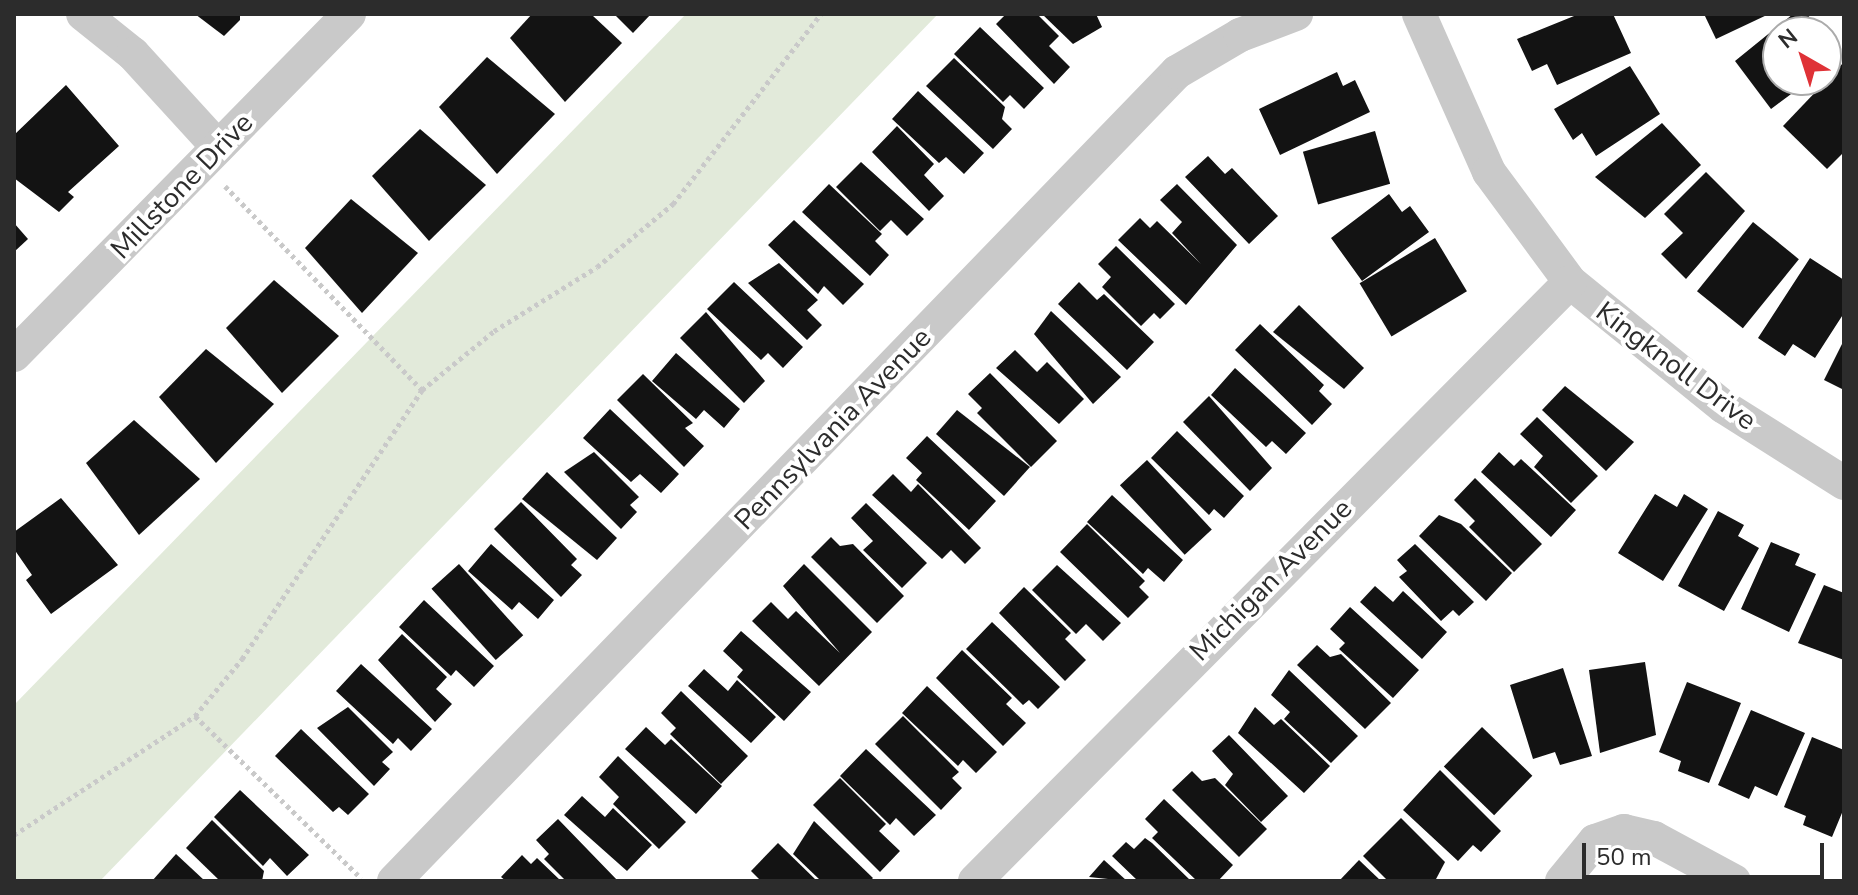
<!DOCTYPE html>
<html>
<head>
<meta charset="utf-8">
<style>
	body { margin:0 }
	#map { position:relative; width:1858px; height:895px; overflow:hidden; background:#fff; font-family:"Nunito Sans",sans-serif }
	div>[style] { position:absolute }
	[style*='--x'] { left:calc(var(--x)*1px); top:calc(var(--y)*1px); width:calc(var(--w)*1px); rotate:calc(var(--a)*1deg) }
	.green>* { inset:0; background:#e2eada }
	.building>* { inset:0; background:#131313; transform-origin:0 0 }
	.path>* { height:5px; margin-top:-2.5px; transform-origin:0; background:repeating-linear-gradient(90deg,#c9c9c9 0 4px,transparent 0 8px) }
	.street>* { height:34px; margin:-17px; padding:0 17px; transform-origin:17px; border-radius:17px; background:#c9c9c9 }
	span { translate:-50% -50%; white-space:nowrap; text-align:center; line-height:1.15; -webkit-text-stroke:8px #fff; paint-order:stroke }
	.street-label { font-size:28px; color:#2c2c2c }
	.frame { position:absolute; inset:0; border:16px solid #2c2c2c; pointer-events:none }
	.north { position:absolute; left:1762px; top:16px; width:80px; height:80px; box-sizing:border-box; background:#fff; border:2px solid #ababab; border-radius:50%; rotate:321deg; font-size:22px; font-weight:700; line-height:32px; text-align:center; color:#2c2c2c }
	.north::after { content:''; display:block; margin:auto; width:28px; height:36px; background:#df3237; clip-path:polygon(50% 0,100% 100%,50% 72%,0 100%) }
	.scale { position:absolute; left:1582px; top:843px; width:242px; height:36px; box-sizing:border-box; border:4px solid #2c2c2c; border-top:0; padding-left:10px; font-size:24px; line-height:28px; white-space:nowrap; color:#2c2c2c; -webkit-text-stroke:6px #fff; paint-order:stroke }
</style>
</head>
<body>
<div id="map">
	<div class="green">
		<i style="clip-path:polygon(686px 14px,938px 14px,100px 881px,14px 881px,14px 705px)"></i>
	</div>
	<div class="building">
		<i style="clip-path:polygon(195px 14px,240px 14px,240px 20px,224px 36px)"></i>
		<i style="clip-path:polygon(532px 14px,592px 15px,622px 43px,565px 102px,510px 38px)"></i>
		<i style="clip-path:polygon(614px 14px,651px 14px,633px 33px)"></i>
		<i style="clip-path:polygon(1006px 14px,1037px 14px,1059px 36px,1049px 46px,1070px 67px,1054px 84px,996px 24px)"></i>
		<i style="clip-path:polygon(1042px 14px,1096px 14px,1102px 27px,1073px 44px)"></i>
		<i style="clip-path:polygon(1579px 14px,1613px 14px,1631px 53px,1557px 85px,1547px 64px,1532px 71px,1517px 39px)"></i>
		<i style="clip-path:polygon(1704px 14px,1769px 14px,1716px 39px)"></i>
		<i style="clip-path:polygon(1793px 14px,1807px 14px,1821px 32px,1778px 32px,1778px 80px,1810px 80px,1771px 109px,1735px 61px)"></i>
		<i style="clip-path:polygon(980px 27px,1044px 88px,1024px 109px,1010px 95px,1003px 102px,954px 54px)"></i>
		<i style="clip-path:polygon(487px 57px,555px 114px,497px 174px,439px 107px)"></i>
		<i style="clip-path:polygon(954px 58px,1005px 107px,1002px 119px,1012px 129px,993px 149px,926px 86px)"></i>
		<i style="clip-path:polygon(1844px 62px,1844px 152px,1827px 169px,1783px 126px)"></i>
		<i style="clip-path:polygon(1630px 66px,1660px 114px,1596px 156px,1582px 133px,1573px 140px,1554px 109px)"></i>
		<i style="clip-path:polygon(1337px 72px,1343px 86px,1355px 80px,1370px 112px,1280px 155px,1259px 109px)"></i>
		<i style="clip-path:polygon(66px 85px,119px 146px,68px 192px,74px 197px,59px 212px,14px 178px,14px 135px)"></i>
		<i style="clip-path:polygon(918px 91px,984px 153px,964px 174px,946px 157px,939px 163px,892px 119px)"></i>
		<i style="clip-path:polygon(1662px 123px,1701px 165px,1645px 218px,1595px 177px)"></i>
		<i style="clip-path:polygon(897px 126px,934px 164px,924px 175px,944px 196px,929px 211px,872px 152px)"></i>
		<i style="clip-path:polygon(420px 129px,486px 185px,429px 241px,372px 176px)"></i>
		<i style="left:1375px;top:131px;width:55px;height:75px;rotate:74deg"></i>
		<i style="clip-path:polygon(1208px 156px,1225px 174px,1232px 168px,1278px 216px,1249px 244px,1185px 177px)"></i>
		<i style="clip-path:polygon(861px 162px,924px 219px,907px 236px,891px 220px,880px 231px,836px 187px)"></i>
		<i style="clip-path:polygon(1706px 172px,1745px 211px,1686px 279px,1661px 254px,1683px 233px,1664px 214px)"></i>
		<i style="clip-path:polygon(829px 184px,882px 234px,875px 241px,889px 255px,870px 276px,802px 212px)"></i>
		<i style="clip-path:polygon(1177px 184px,1237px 245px,1186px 305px,1118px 240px,1140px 218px,1150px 228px,1157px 221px,1201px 264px,1172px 233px,1182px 222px,1160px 200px)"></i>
		<i style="clip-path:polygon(1389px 194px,1402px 212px,1410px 206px,1429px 232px,1362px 281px,1331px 238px)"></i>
		<i style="clip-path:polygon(351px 199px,418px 253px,362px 313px,305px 248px)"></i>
		<i style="clip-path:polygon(794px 220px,864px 284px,843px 305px,824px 286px,818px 294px,768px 245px)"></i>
		<i style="left:1753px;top:222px;width:59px;height:89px;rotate:39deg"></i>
		<i style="clip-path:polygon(14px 223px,28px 239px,14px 252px)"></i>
		<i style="left:1435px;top:238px;width:62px;height:88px;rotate:59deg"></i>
		<i style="clip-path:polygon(1116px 246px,1175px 304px,1160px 319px,1154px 313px,1141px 326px,1102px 287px,1111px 277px,1098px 264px)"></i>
		<i style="clip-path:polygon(1810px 258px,1844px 280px,1844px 313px,1815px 358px,1793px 344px,1785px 356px,1758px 338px)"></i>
		<i style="clip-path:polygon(779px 263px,818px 300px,807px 310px,822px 325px,807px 340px,748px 283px)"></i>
		<i style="clip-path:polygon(274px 280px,339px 336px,282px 393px,226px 328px)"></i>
		<i style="clip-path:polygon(734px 282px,803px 347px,783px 368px,768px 353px,761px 360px,707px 309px)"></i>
		<i style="clip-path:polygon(1079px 282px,1097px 300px,1104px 294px,1154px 342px,1127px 370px,1058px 304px)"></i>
		<i style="clip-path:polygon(1299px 305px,1364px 368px,1344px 389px,1273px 332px)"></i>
		<i style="clip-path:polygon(1051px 311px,1121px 377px,1093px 404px,1034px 334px)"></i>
		<i style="clip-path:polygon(706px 312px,765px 381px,744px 403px,680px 338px)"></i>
		<i style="clip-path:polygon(1260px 324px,1324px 385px,1319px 391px,1332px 404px,1312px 425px,1235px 350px)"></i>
		<i style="clip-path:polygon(1844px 340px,1844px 390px,1824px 380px)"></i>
		<i style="clip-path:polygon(206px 349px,274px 404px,216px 463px,159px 397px)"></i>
		<i style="clip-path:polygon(1015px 350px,1037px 372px,1047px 362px,1084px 399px,1059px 424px,996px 368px)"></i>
		<i style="clip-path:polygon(676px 353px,740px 409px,724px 428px,704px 410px,696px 419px,652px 381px)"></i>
		<i style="clip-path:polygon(1235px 368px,1306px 433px,1286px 454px,1272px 441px,1266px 447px,1211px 395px)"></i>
		<i style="clip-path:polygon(990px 373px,1057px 441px,1031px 467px,977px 413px,982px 408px,968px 394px)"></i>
		<i style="clip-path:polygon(643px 374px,693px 423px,685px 428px,704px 446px,684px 467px,617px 400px)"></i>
		<i style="clip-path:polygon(1565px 386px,1634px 442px,1606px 471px,1542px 410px)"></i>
		<i style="clip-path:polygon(1209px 396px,1272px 468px,1250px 491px,1183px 422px)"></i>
		<i style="clip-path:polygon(610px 409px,679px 474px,661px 493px,640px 474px,631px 482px,583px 438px)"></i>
		<i style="clip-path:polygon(957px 410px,1030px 467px,1004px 496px,936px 434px)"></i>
		<i style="clip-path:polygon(1537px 417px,1598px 476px,1571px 503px,1534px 467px,1543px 456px,1520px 434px)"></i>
		<i style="clip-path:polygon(134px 420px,200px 479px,139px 535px,86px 463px)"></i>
		<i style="clip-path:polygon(1177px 431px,1244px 496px,1224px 518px,1214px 509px,1209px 515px,1151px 458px)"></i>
		<i style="clip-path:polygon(927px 436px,996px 501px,969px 530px,916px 480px,922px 473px,906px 458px)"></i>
		<i style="clip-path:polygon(594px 452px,639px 497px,630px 505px,637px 512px,621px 529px,564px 472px)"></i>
		<i style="clip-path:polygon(1499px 452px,1514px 466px,1521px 459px,1576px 510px,1551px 537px,1481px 472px)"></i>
		<i style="left:1147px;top:460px;width:95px;height:37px;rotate:47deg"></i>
		<i style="clip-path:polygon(547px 472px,617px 538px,597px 560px,522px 499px)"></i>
		<i style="clip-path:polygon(893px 474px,911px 492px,918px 484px,981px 548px,965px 564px,951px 550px,942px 559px,872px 495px)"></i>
		<i style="clip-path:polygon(1475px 478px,1542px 544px,1514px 572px,1469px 527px,1475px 521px,1454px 500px)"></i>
		<i style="clip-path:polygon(1655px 494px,1677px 507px,1684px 494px,1708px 509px,1663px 581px,1618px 553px)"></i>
		<i style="clip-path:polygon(1112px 495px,1183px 560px,1164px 582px,1148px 568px,1143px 574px,1087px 522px)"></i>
		<i style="clip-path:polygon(61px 498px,118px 565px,51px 614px,26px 580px,32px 575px,14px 549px,14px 532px)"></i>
		<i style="clip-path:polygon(521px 502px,577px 559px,571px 565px,582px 575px,561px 597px,494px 529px)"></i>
		<i style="clip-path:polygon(866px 503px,927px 563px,902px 588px,863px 550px,873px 541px,851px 518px)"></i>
		<i style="clip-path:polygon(1718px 511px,1744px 525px,1738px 536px,1759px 548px,1724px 611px,1678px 586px)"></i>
		<i style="clip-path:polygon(1439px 515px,1461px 524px,1512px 573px,1486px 601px,1419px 536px)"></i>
		<i style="clip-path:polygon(1087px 524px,1145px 581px,1139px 587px,1149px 597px,1128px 618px,1060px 552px)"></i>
		<i style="clip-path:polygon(831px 537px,840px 546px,853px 544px,904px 596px,877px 623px,811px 557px)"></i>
		<i style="clip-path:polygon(1771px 542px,1800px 554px,1795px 565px,1816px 574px,1789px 632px,1741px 609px)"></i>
		<i style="clip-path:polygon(491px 544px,554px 600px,538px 619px,519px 602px,512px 610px,468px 571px)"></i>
		<i style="clip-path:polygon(1415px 544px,1474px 602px,1459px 616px,1453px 610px,1441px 621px,1399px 577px,1407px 571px,1397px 560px)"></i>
		<i style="left:459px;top:564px;width:96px;height:37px;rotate:48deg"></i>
		<i style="clip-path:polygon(804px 564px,872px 632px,819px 686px,752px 621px,771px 602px,788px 619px,796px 611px,840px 653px,783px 586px)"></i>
		<i style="clip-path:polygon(1057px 565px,1121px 623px,1103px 641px,1086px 624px,1076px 634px,1032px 590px)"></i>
		<i style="clip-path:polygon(1824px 585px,1844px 593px,1844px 660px,1798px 643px)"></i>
		<i style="clip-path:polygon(1375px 586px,1393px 602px,1403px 591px,1447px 632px,1422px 659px,1360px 602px)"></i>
		<i style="clip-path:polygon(1024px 587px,1071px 633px,1065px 639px,1086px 660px,1065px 681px,999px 613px)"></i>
		<i style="clip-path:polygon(424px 600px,494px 666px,474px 687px,456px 670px,451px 676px,399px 627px)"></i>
		<i style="clip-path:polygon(1350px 607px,1419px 670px,1393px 698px,1339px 649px,1345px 643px,1330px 629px)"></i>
		<i style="clip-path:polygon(992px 622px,1060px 687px,1038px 709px,1029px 700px,1023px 705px,966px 649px)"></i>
		<i style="clip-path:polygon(741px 631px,811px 692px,784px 721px,737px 677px,743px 670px,723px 651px)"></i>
		<i style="clip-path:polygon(402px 634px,447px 677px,436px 689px,452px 704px,435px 722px,378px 660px)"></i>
		<i style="clip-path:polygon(1317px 645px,1330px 657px,1341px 654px,1391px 703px,1365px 729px,1297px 665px)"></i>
		<i style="clip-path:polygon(962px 650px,1012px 698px,1006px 704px,1026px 723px,1003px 746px,936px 678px)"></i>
		<i style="clip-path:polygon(1645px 662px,1656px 735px,1600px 753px,1589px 670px)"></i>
		<i style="clip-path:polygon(361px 664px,432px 729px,411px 751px,398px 738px,393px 744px,336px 691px)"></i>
		<i style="clip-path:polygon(1563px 668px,1592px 756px,1560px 765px,1555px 752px,1533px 759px,1510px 685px)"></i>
		<i style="clip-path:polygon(704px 669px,728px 691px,737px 680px,776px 717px,751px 743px,688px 686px)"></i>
		<i style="clip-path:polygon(1289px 670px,1358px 736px,1331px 763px,1284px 719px,1290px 712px,1271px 695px)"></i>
		<i style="clip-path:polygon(1687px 682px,1741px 703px,1709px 783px,1678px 771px,1681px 761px,1659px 752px)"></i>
		<i style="clip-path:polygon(927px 686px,997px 752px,976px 773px,963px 760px,958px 766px,902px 713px)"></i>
		<i style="clip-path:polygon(681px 691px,748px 756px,721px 784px,670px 734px,676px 728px,661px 713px)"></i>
		<i style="clip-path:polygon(348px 707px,393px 752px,382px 762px,390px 769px,374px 786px,317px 728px)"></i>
		<i style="clip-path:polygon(1255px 707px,1274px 725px,1281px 719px,1330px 766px,1304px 793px,1238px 733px)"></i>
		<i style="clip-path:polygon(1751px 710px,1805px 733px,1777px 796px,1755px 786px,1749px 799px,1718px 785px)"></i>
		<i style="clip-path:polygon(903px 716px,959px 772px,952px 778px,962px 788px,941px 810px,875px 744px)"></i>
		<i style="clip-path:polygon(646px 727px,665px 745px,671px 739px,722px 786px,696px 814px,625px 749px)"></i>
		<i style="left:1482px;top:727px;width:70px;height:55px;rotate:44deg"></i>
		<i style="clip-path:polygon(301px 729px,369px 794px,348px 815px,339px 807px,333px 812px,275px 756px)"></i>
		<i style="clip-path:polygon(1229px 735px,1288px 796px,1261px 822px,1225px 785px,1233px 774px,1212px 751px)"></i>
		<i style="clip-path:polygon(1812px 737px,1844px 750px,1844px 808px,1832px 837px,1803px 825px,1806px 816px,1784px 807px)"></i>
		<i style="clip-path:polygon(866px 749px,936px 815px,914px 836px,896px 818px,890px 825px,840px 776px)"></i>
		<i style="clip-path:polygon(618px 756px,686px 822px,659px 849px,613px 804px,619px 797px,599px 777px)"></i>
		<i style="clip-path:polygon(1440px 770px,1501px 831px,1481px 852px,1473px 845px,1458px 861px,1403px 810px)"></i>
		<i style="clip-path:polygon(1192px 771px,1202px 781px,1215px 778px,1267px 829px,1239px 857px,1172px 790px)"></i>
		<i style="clip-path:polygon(840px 778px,886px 824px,879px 831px,900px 851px,880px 872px,813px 805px)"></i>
		<i style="clip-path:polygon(240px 790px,309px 855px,287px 876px,270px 858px,263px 866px,214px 817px)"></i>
		<i style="clip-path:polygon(582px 796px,605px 817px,613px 808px,652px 845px,627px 871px,564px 815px)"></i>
		<i style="clip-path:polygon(1164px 799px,1233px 865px,1218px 881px,1197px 881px,1152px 838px,1158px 832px,1145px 819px)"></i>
		<i style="clip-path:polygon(1401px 818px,1445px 862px,1435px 881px,1388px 881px,1363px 856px)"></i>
		<i style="clip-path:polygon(558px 819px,618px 881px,566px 881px,544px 859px,549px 854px,536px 840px)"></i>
		<i style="clip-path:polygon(212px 820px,264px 871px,262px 881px,220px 881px,186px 848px)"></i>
		<i style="clip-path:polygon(814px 821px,873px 878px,870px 881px,821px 881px,793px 854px)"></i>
		<i style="clip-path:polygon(1145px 838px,1152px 843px,1191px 881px,1138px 881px,1112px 856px,1126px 842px,1134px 849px)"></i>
		<i style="clip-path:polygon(778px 843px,817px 881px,761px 881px,751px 871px)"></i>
		<i style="clip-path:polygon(176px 854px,205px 881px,152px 881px)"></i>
		<i style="clip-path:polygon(522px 855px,531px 864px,537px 858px,561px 881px,506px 881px,501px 877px)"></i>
		<i style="clip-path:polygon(1104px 860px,1127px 881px,1089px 877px)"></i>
		<i style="clip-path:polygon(1359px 860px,1381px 881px,1339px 881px)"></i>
	</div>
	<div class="path">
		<i style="--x:225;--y:186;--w:284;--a:46"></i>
		<i style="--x:195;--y:716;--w:232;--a:44.3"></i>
		<i style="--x:14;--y:835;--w:217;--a:-33.3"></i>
		<i style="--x:195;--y:716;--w:74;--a:-50.5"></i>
		<i style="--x:242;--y:659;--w:324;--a:-56.2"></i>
		<i style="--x:422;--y:390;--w:93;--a:-39.3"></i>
		<i style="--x:494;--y:331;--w:121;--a:-31.9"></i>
		<i style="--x:597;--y:267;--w:99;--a:-39.7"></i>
		<i style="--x:673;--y:204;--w:241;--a:-52.1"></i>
	</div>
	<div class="street">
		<i style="--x:83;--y:14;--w:64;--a:38.7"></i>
		<i style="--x:133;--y:54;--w:126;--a:47.6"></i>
		<i style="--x:1419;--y:14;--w:173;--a:66.1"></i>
		<i style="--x:1489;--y:172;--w:137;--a:53.6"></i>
		<i style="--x:1570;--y:282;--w:198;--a:39.1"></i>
		<i style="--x:1724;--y:407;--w:142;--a:32.3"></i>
		<i style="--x:14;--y:355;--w:478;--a:-45.5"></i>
		<i style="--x:394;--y:881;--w:1126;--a:-45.94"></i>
		<i style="--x:1177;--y:72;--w:73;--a:-30.4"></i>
		<i style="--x:1240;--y:35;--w:60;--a:-20.6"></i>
		<i style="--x:975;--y:881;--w:844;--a:-45.19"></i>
		<i style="--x:1562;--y:881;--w:52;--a:-50.5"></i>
		<i style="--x:1595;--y:841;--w:31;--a:-19"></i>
		<i style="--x:1624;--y:831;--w:31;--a:13"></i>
		<i style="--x:1654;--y:838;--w:91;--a:28.3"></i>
	</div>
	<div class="street-label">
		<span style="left:182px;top:186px;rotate:-46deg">Millstone Drive</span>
		<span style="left:1676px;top:366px;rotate:37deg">Kingknoll Drive</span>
		<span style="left:833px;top:429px;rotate:-46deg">Pennsylvania Avenue</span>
		<span style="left:1271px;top:580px;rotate:-45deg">Michigan Avenue</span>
	</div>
	<div class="frame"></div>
	<div class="north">N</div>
	<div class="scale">50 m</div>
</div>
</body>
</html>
